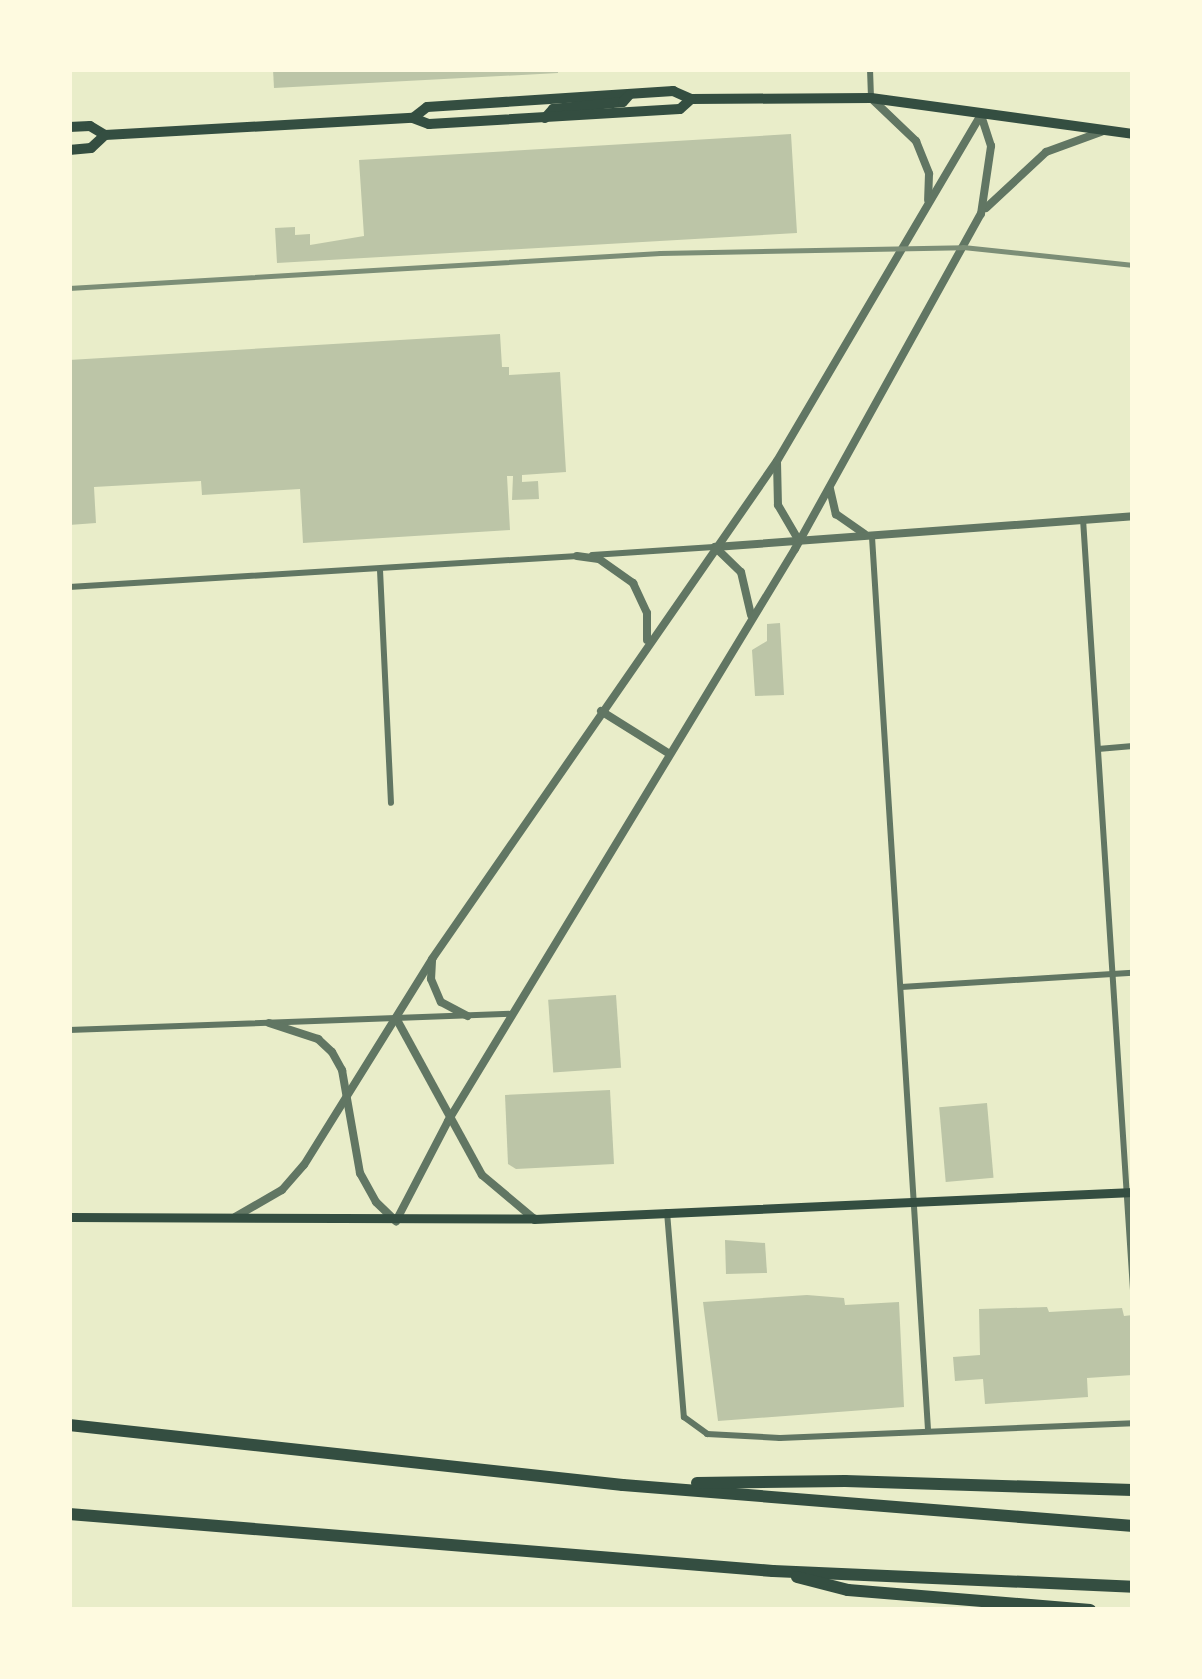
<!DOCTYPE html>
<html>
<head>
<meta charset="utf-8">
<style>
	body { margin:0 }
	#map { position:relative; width:1202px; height:1679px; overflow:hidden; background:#e9edc9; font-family:"Titillium Web",sans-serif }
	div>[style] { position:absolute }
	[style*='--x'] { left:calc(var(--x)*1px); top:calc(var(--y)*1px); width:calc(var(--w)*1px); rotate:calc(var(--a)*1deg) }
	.building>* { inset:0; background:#bcc5a7; transform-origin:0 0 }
	.minor>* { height:6px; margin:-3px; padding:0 3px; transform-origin:3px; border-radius:3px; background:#617663 }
	.tertiary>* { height:8px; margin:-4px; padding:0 4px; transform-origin:4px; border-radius:4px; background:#617663 }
	.secondary>* { height:9px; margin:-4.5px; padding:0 4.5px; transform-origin:4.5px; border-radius:4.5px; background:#344e41 }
	.primary>* { height:10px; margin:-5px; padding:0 5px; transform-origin:5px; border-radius:5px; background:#344e41 }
	.motorway>* { height:12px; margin:-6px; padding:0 6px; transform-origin:6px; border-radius:6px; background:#344e41 }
	.rail>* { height:4.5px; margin:-2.25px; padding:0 2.25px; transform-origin:2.25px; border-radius:2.25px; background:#7c8e77 }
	span { translate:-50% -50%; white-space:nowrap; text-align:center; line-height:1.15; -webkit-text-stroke:12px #fefae0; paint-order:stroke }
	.frame { position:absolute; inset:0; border:72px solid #fefae0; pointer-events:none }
</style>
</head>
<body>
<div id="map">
	<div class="building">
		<i style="clip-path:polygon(273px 69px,558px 69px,558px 73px,274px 88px)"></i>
		<i style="clip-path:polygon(791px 134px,797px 233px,277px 263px,275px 228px,295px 227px,295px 235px,310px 234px,310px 245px,364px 236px,359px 160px)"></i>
		<i style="clip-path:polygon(500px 334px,502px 367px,509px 367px,509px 375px,560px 372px,566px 472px,522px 475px,522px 482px,538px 481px,539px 499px,512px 500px,513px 476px,507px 476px,510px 530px,303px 543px,300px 489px,202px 495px,201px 481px,94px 487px,96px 523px,69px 525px,69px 360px)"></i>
		<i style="clip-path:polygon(780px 623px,784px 695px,755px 696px,752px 650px,767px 641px,767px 624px)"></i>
		<i style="left:616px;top:995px;width:73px;height:68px;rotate:86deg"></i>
		<i style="clip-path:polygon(610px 1090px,614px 1164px,516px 1169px,508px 1164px,505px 1095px)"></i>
		<i style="left:987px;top:1103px;width:75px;height:48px;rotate:85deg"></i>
		<i style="clip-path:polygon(725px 1240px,765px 1243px,767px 1273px,726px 1274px)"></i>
		<i style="clip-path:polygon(807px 1295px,844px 1298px,845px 1305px,899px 1302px,904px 1407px,718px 1421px,703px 1302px)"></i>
		<i style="clip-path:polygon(1047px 1307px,1049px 1312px,1122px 1308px,1124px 1316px,1133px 1315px,1133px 1375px,1087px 1378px,1088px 1397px,985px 1404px,983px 1379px,955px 1381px,953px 1357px,980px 1355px,979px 1309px)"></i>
	</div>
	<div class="minor">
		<i style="--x:870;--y:69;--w:26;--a:88"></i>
		<i style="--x:1083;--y:519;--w:773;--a:86.29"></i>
		<i style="--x:872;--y:537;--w:895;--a:86.41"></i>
		<i style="--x:592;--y:555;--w:122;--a:-3.8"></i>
		<i style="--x:380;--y:570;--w:233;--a:87.3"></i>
		<i style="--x:69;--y:587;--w:510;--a:-3.49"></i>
		<i style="--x:1098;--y:749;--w:35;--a:-5"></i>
		<i style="--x:901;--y:987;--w:232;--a:-3.5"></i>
		<i style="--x:69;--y:1030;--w:444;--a:-2.1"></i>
		<i style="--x:667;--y:1212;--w:206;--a:85.3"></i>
		<i style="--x:684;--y:1417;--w:29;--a:36"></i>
		<i style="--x:707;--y:1434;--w:73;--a:3.1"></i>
		<i style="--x:780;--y:1438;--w:353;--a:-2.4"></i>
	</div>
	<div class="tertiary">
		<i style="--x:872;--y:99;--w:61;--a:43.7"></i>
		<i style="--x:916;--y:141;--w:35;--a:68"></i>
		<i style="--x:929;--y:174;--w:26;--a:92"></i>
		<i style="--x:986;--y:208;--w:82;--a:-43"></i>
		<i style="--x:1046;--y:152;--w:59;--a:-20"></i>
		<i style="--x:777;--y:462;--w:43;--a:88.7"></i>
		<i style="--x:778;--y:505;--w:42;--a:59.7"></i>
		<i style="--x:830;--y:489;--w:26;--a:77"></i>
		<i style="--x:836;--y:514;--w:35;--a:35"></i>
		<i style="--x:715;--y:547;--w:419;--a:-4.2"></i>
		<i style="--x:715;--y:547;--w:36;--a:44"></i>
		<i style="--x:741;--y:572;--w:44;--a:76.9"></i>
		<i style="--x:577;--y:556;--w:22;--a:8"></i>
		<i style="--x:599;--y:559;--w:42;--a:35.2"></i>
		<i style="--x:633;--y:583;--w:33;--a:65"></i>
		<i style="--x:647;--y:613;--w:27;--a:90"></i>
		<i style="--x:601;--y:711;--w:79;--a:32.1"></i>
		<i style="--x:432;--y:961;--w:18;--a:93"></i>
		<i style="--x:431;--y:979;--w:25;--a:67"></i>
		<i style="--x:441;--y:1002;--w:30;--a:28"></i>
		<i style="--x:396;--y:1018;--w:179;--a:61.3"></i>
		<i style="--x:482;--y:1175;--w:67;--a:40.1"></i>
		<i style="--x:269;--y:1023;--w:52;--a:18.1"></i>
		<i style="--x:318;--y:1039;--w:19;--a:43"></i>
		<i style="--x:332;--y:1052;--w:21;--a:61"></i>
		<i style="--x:342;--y:1070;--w:105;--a:80.1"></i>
		<i style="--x:360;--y:1173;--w:33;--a:61"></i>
		<i style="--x:376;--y:1202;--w:28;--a:44"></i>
		<i style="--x:396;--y:1221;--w:113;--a:-62.5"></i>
		<i style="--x:448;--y:1121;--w:669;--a:-58.76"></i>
		<i style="--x:795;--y:549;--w:383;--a:-61"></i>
		<i style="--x:981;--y:214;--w:69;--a:-81.6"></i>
		<i style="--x:991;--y:146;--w:32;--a:-108"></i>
		<i style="--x:235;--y:1217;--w:54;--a:-29.9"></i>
		<i style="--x:282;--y:1190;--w:33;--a:-49"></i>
		<i style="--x:304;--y:1165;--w:243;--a:-58.1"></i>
		<i style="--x:432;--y:959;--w:606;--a:-55.29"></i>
		<i style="--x:777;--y:461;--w:399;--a:-59.5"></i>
	</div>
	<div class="secondary">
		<i style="--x:69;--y:1217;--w:465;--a:0.2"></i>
		<i style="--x:534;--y:1219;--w:600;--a:-2.58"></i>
	</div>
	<div class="primary">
		<i style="--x:413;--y:118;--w:18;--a:-38"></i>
		<i style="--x:427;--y:107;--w:247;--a:-3.7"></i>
		<i style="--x:673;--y:91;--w:20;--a:24"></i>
		<i style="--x:691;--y:99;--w:180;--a:-0.3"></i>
		<i style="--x:871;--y:98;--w:264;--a:7.8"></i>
		<i style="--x:545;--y:118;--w:12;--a:-48"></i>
		<i style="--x:553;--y:109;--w:70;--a:-5.7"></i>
		<i style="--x:623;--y:102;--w:9;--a:-49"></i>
		<i style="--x:69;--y:127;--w:21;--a:-3"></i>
		<i style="--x:90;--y:126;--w:17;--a:31"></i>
		<i style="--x:105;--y:135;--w:308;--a:-3.2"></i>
		<i style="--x:413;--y:118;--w:17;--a:21"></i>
		<i style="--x:429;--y:124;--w:251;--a:-3.4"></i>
		<i style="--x:680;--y:109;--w:15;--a:-42"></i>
		<i style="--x:69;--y:150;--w:22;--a:-5"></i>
		<i style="--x:91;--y:148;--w:19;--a:-43"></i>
	</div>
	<div class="motorway">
		<i style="--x:69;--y:1425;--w:557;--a:6.18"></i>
		<i style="--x:623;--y:1485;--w:512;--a:4.6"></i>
		<i style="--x:697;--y:1483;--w:148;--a:-0.8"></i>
		<i style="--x:845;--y:1481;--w:288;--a:1.8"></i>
		<i style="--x:69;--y:1514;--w:706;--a:4.63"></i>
		<i style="--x:773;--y:1571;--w:360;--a:2.5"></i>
		<i style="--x:797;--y:1577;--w:53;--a:14.3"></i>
		<i style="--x:848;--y:1590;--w:243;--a:4.7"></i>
	</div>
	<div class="rail">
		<i style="--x:69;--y:288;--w:592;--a:-3.39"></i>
		<i style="--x:660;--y:253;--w:303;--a:-1.1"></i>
		<i style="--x:963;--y:247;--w:171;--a:6"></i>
	</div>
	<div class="frame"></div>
</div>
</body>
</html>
